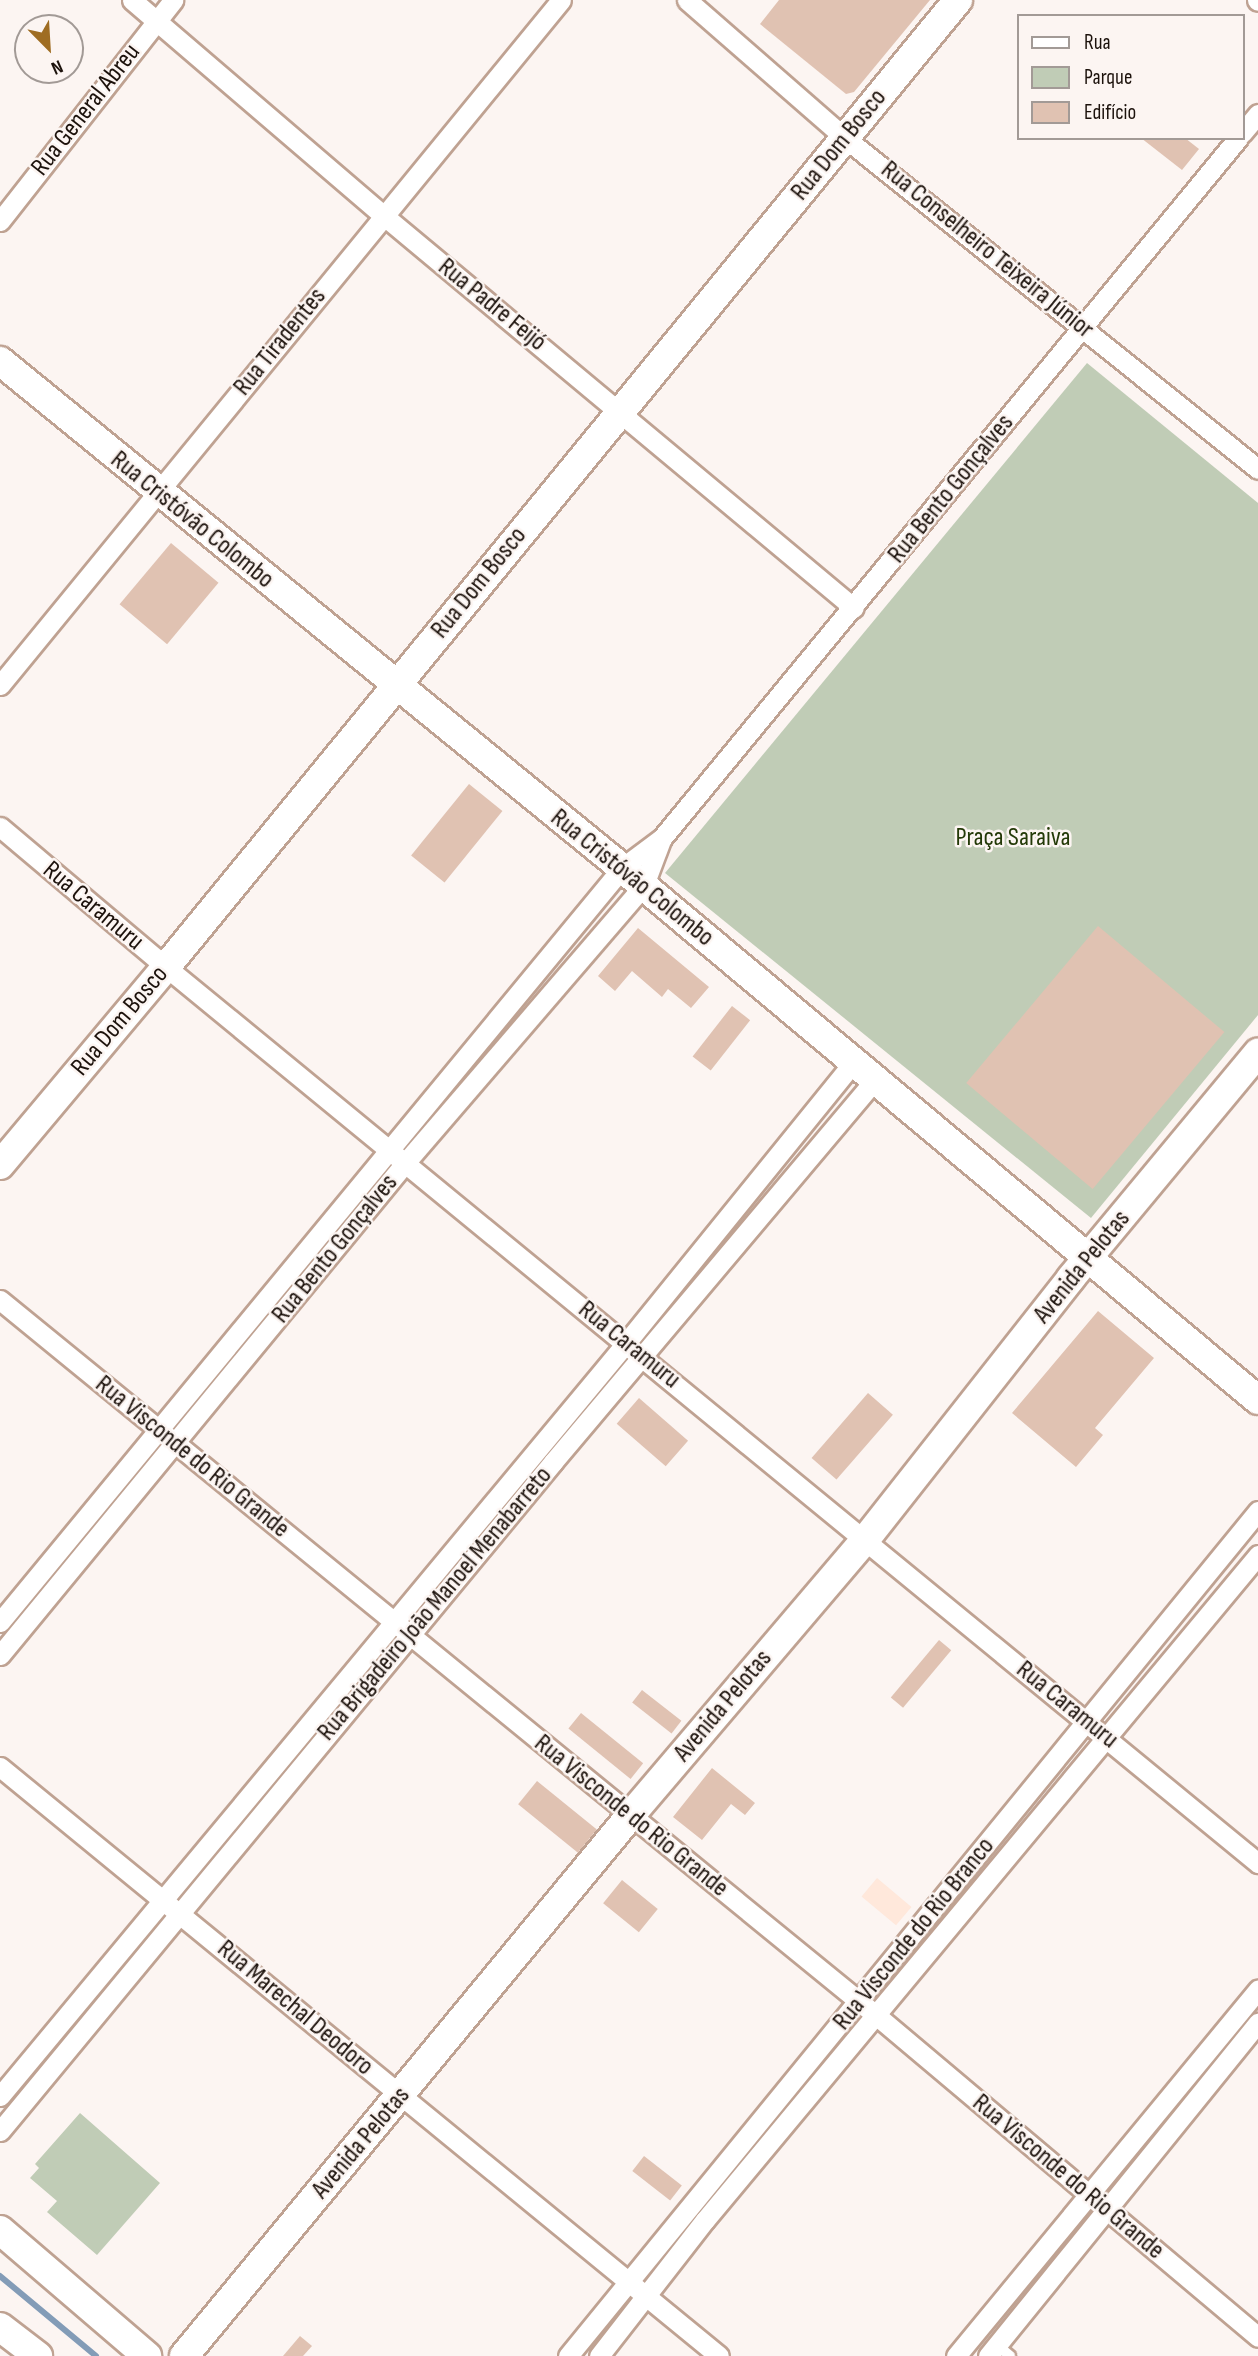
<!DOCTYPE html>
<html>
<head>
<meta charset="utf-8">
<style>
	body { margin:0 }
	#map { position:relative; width:1258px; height:2356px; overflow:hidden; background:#fcf5f2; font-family:"Sofia Sans Condensed",sans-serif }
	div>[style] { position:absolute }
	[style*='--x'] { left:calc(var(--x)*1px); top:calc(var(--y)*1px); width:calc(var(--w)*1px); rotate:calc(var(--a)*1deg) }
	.built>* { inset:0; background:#ffe8db; transform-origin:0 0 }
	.green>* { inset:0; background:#c0ccb6 }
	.stream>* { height:6px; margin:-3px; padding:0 3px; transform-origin:3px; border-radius:3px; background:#839cb7 }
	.building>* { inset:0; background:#e0c2b2; transform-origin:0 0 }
	.roads { filter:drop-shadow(2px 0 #bfa292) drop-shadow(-2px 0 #bfa292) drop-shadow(0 2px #bfa292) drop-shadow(0 -2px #bfa292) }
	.lane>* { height:10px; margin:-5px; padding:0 5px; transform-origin:5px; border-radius:5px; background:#fff }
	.street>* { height:19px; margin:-9.5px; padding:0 9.5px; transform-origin:9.5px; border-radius:9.5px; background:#fff }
	.secondary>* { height:28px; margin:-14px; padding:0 14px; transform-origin:14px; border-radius:14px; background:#fff }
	span { translate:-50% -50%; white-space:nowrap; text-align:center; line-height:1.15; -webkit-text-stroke:5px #fcf5f2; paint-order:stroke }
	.street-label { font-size:26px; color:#1c120c }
	.park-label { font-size:26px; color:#243a08 }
	.legend { position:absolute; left:1017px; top:14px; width:228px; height:126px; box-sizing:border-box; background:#fcf5f2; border:2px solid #a29a96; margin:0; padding:9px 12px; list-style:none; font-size:21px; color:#1c120c }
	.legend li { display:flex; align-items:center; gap:14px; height:35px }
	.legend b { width:35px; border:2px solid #a29a96 }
	.north { position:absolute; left:14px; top:14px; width:70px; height:70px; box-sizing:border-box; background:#fcf5f2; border:2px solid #a29a96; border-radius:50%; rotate:156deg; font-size:19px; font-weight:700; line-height:28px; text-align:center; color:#1c120c }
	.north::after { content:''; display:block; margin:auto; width:24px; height:32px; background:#9f6d22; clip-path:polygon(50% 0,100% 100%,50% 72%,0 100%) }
</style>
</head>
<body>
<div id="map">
	<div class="built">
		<i style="left:877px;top:1878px;width:45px;height:24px;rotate:40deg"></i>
	</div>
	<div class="green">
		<i style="clip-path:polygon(1087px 363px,1258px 503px,1258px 1015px,1091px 1218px,665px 873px)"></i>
		<i style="clip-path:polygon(80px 2113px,160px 2183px,97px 2255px,47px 2212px,57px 2201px,30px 2178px,39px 2168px,35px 2164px)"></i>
	</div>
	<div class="stream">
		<i style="--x:0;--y:2276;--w:125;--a:39.8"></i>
	</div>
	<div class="building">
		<i style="clip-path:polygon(779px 0,930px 0,854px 92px,846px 94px,760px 24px)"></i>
		<i style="clip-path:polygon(1141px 138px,1185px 138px,1199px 149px,1182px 170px)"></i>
		<i style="left:171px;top:543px;width:62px;height:80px;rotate:40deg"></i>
		<i style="left:469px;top:784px;width:43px;height:92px;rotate:39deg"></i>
		<i style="left:1098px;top:926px;width:165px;height:205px;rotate:40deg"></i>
		<i style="clip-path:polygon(638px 928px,709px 987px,691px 1008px,668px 989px,662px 997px,632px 971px,615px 991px,598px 976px)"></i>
		<i style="left:732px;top:1006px;width:23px;height:64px;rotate:38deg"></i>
		<i style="clip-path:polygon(1098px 1311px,1154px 1358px,1095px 1428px,1103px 1435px,1076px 1467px,1012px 1413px)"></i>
		<i style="left:868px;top:1393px;width:33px;height:86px;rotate:41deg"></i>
		<i style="left:639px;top:1398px;width:65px;height:34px;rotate:41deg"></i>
		<i style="left:939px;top:1640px;width:16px;height:75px;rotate:40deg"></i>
		<i style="left:642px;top:1690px;width:50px;height:16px;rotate:38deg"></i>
		<i style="left:581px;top:1713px;width:80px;height:20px;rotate:39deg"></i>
		<i style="clip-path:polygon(712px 1768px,755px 1803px,745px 1815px,731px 1804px,702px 1840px,673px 1817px)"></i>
		<i style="left:537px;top:1781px;width:77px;height:30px;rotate:39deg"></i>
		<i style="left:622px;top:1880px;width:46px;height:30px;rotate:39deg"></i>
		<i style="left:644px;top:2156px;width:48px;height:19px;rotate:38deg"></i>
		<i style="clip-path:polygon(300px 2336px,312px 2346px,303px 2356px,283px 2356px)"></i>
	</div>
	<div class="roads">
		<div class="lane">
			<i style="--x:997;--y:2345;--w:17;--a:40"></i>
		</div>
		<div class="street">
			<i style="--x:132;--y:0;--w:330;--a:40.6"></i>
			<i style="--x:383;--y:215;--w:613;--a:39.84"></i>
			<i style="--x:687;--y:0;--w:210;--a:41.1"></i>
			<i style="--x:845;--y:138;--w:529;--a:38.71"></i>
			<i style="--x:1257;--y:0;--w:1;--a:45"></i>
			<i style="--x:1242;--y:133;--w:25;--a:-50"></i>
			<i style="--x:0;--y:221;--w:281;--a:-51.9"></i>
			<i style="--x:0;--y:685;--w:885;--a:-50.68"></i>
			<i style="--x:0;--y:827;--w:217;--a:40.1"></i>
			<i style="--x:166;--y:967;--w:1413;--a:39.37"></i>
			<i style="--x:0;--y:1300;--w:1132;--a:39.23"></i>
			<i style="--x:877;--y:2016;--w:498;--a:40.1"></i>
			<i style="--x:0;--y:1622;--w:977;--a:-50.48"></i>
			<i style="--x:622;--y:868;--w:50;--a:-36.9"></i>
			<i style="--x:662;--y:838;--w:907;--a:-50.55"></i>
			<i style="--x:0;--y:1655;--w:637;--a:-50.54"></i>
			<i style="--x:405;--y:1163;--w:367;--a:-49.3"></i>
			<i style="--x:644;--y:885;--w:48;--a:-69.3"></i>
			<i style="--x:0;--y:1767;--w:929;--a:39.32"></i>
			<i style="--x:0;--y:2096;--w:979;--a:-50.26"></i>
			<i style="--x:626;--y:1343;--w:360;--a:-51"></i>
			<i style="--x:0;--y:2131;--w:868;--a:-50.42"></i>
			<i style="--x:553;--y:1462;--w:498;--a:-49.9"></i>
			<i style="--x:568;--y:2356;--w:1091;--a:-50.77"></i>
			<i style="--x:599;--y:2356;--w:172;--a:-52.1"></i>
			<i style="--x:705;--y:2220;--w:865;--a:-50.25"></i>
			<i style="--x:956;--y:2356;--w:475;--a:-50.5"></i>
			<i style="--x:988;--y:2356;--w:429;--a:-51"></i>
		</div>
		<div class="secondary">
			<i style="--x:0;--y:361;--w:802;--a:39.18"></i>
			<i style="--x:622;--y:868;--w:829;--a:39.91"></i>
			<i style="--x:0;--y:1165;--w:258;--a:-50"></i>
			<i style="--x:166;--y:967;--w:1250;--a:-50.68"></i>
			<i style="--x:0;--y:2230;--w:194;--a:40.6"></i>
			<i style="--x:0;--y:2327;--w:48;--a:37.3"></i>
			<i style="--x:184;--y:2356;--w:700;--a:-50.45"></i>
			<i style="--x:630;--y:1816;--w:362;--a:-49.6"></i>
			<i style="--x:865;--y:1540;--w:333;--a:-51.8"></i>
			<i style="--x:1071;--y:1278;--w:293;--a:-50.3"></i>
		</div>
	</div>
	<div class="street-label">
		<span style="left:86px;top:110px;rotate:-52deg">Rua General Abreu</span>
		<span style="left:839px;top:145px;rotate:-51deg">Rua Dom Bosco</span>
		<span style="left:987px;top:250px;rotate:39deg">Rua Conselheiro Teixeira Júnior</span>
		<span style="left:492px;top:305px;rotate:39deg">Rua Padre Feijó</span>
		<span style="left:280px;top:342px;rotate:-51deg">Rua Tiradentes</span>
		<span style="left:951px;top:489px;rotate:-51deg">Rua Bento Gonçalves</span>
		<span style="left:192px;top:520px;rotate:39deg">Rua Cristóvão Colombo</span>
		<span style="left:479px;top:583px;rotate:-51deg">Rua Dom Bosco</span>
		<span style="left:632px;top:878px;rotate:39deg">Rua Cristóvão Colombo</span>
		<span style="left:93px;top:906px;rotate:40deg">Rua Caramuru</span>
		<span style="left:120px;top:1021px;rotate:-50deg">Rua Dom Bosco</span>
		<span style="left:335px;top:1249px;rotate:-51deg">Rua Bento Gonçalves</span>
		<span style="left:1082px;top:1267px;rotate:-51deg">Avenida Pelotas</span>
		<span style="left:629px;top:1345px;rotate:39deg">Rua Caramuru</span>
		<span style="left:192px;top:1457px;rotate:39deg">Rua Visconde do Rio Grande</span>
		<span style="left:435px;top:1604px;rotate:-50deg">Rua Brigadeiro João Manoel Menabarreto</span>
		<span style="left:1067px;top:1705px;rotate:39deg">Rua Caramuru</span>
		<span style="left:723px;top:1706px;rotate:-50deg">Avenida Pelotas</span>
		<span style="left:631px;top:1816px;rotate:39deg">Rua Visconde do Rio Grande</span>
		<span style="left:914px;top:1934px;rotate:-51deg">Rua Visconde do Rio Branco</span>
		<span style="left:295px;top:2008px;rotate:40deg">Rua Marechal Deodoro</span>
		<span style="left:361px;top:2143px;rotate:-50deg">Avenida Pelotas</span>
		<span style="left:1068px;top:2177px;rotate:40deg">Rua Visconde do Rio Grande</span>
	</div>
	<div class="park-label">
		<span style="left:1013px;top:838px">Praça Saraiva</span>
	</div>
	<ul class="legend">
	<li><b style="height:9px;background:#fff"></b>Rua</li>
	<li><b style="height:19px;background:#c0ccb6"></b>Parque</li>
	<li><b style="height:19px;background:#e0c2b2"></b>Edifício</li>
	</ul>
	<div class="north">N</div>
</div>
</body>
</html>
